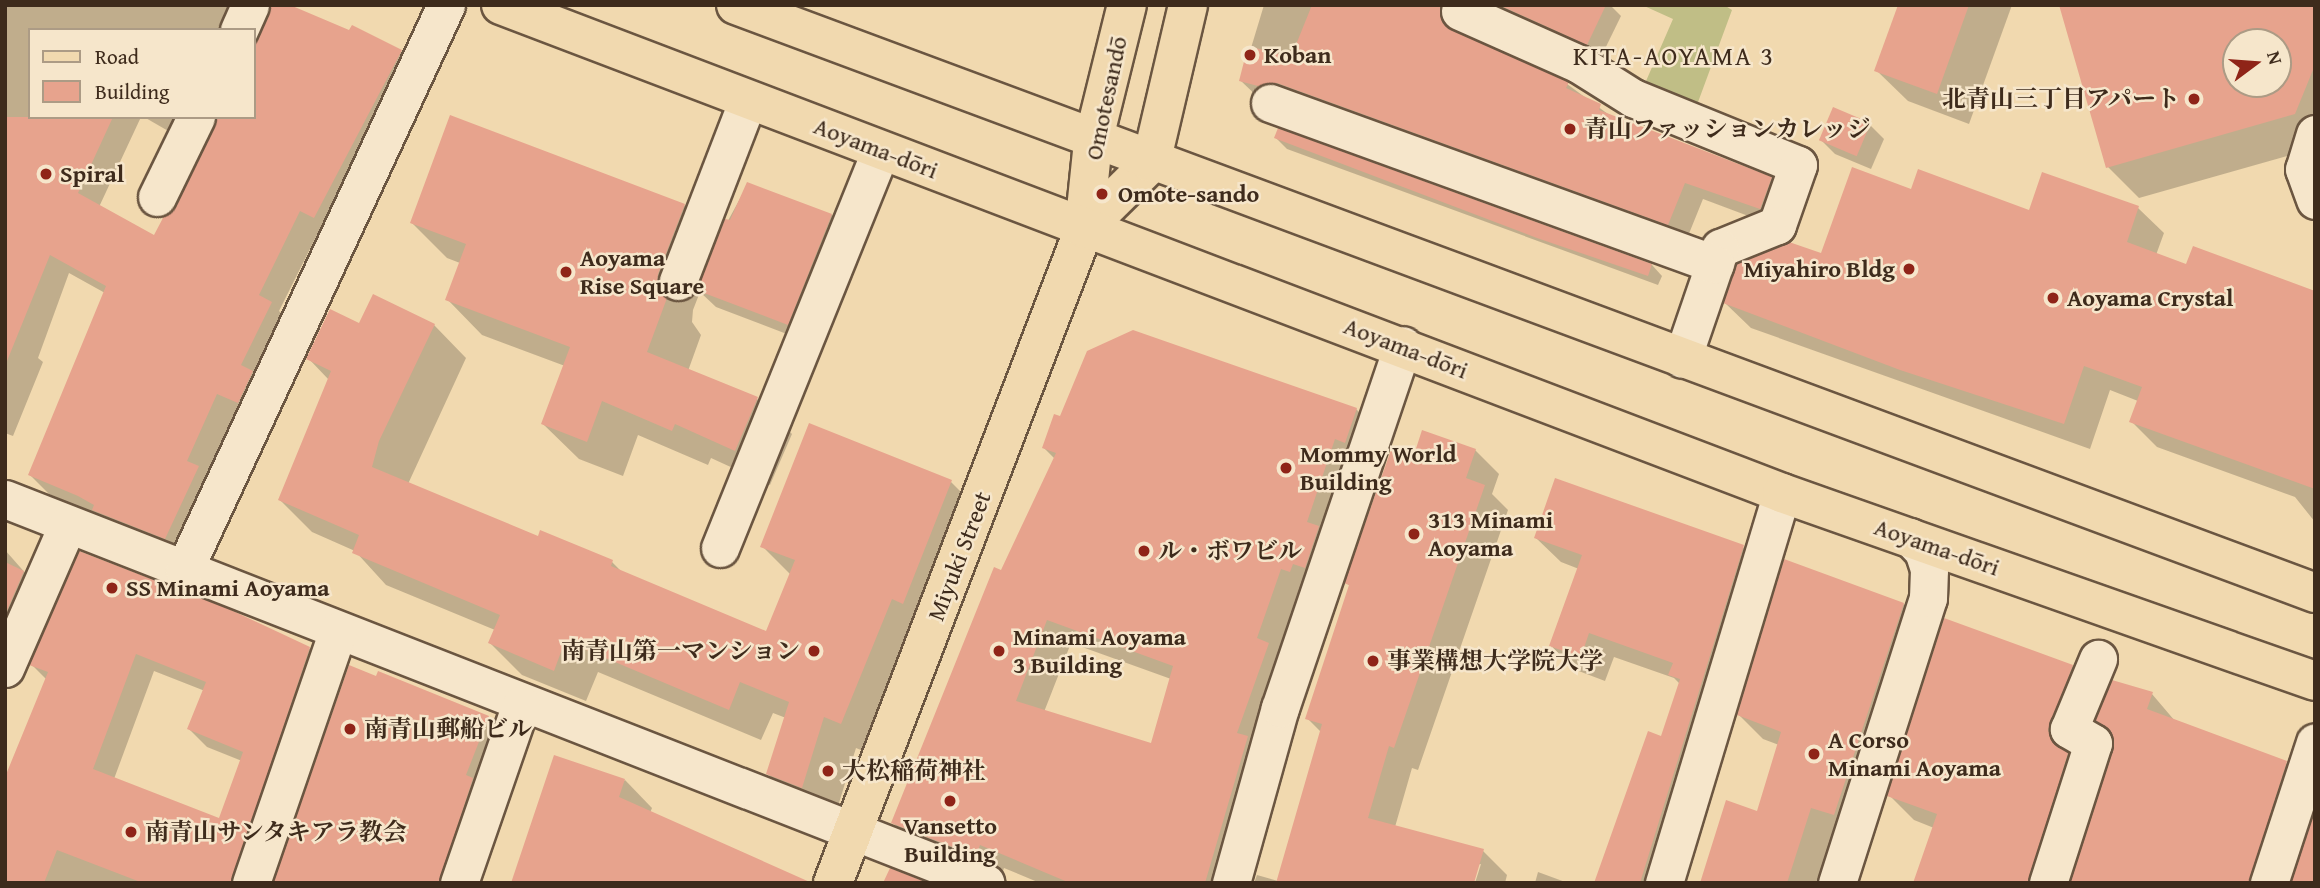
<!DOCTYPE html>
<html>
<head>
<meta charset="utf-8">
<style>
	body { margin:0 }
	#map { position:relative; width:2320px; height:888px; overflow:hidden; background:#f1d9af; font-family:"Gentium Book Plus","Noto Serif JP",serif }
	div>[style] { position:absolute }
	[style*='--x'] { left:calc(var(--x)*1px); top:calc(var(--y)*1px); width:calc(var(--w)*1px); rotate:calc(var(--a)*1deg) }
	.green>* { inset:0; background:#c0be86 }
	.shadow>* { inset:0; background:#0003 }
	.building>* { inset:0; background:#e7a38d; transform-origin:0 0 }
	.roads { filter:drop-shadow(2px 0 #6b5641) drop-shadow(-2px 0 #6b5641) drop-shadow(0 2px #6b5641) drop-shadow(0 -2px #6b5641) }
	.minor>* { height:37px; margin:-18.5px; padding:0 18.5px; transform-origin:18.5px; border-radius:18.5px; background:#f6e6cb }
	.major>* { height:38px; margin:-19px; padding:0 19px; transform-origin:19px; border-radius:19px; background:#f1d9af }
	.highway>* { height:38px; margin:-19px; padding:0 19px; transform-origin:19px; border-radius:19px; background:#f1d9af }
	.dots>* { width:19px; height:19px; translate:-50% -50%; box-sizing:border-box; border:4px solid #f6e6cb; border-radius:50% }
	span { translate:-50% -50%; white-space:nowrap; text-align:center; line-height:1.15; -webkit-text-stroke:5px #f6e6cb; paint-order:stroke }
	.poi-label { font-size:24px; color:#3e2b1c; font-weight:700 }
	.left { translate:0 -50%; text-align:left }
	.right { translate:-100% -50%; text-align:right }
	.street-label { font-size:24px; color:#3e2b1c }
	.neighbourhood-label { font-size:26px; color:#3e2b1c; letter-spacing:2px }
	.frame { position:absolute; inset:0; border:7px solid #3e2b1c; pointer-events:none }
	.legend { position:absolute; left:28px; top:28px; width:228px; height:91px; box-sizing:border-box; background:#f6e6cb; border:2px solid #ac9b85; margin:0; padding:9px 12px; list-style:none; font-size:21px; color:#3e2b1c }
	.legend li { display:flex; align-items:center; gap:14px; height:35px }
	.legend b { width:35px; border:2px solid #ac9b85 }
	.north { position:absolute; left:2222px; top:28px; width:70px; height:70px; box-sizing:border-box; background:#f6e6cb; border:2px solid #ac9b85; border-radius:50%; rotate:74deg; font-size:19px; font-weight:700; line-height:28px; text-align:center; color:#3e2b1c }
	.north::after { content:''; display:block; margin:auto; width:24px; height:32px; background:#8f2418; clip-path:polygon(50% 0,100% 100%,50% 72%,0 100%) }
</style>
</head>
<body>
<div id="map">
	<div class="green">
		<i style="clip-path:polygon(1642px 5px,1724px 5px,1732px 10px,1694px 113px,1643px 88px,1673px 19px)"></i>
	</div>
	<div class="shadow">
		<i style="clip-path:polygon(5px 5px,231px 5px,245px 30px,30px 30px,30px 117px,141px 117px,99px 207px,154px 237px,254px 117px,254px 47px,275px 5px,401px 51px,421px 71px,334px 236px,320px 229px,279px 311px,291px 322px,258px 422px,237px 412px,208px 477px,185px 558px,113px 530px,100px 516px,49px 494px,30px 475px,105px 293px,69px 273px,38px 358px,43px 362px,13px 436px,5px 433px)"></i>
		<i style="clip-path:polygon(1264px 5px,1406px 5px,1567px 84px,1612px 117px,1771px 178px,1788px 196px,1775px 226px,1703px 199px,1686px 241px,1405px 139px,1393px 127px,1391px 137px,1263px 102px,1241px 81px)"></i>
		<i style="clip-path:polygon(1485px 5px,1610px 5px,1621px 16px,1601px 57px)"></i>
		<i style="clip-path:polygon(1900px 5px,2012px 5px,1969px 124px,1908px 101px,1876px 70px)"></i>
		<i style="clip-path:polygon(evenodd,2061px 5px,2315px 5px,2315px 148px,2139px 198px,2108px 167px,2061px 5px,2236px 42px,2278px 42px,2278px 84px,2236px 84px,2236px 42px)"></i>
		<i style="clip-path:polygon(144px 117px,208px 117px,189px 143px)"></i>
		<i style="clip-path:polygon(1870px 125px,1884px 139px,1871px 169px,1835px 154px,1821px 140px)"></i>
		<i style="clip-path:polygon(1276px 138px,1652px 265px,1662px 276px,1658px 285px,1287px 149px)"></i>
		<i style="clip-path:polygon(748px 184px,832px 215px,849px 233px,805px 341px,716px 307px,700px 292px,693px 310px,692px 322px,701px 335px,688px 371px,757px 399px,792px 434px,770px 485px,711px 458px,708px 465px,638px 435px,623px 476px,579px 459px,543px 424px,565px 366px,482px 335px,447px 299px,460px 263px,447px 258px,412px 223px,684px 205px,718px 239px)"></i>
		<i style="clip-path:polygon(1912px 191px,2030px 212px,2138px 208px,2164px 233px,2156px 255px,2187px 266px,2315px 293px,2315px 522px,2295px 497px,2157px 447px,2131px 421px,2138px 401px,2110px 390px,2090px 449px,1751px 328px,1725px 303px,1822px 255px)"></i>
		<i style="clip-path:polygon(374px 296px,434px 325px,466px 358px,408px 484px,539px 538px,612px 562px,624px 574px,767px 633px,791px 575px,762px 546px,951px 482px,983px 514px,873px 755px,856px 748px,834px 819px,801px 806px,768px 774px,786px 718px,773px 713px,761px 740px,598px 672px,586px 701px,522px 675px,490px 643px,495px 630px,386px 585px,355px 551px,312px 532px,280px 500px,329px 380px,308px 358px,360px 325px)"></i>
		<i style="clip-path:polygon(evenodd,1356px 409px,1380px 433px,1236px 883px,1040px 883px,1004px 868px,1000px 879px,917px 847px,893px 823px,1055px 459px,1044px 448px,1061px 418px,1356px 409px,1071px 643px,1171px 679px,1152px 745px,1044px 712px,1071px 643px)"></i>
		<i style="clip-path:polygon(1475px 450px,1499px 474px,1492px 494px,1508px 510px,1418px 770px,1412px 768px,1395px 827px,1483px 851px,1507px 875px,1505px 883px,1475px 883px,1481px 864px,1383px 883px,1254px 883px,1257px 875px,1278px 881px,1321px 732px,1307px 718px,1350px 586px,1346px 583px,1414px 460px)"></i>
		<i style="clip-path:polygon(1536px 538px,1743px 547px,1768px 571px,1671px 883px,1596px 883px,1662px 738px,1680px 684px,1674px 678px,1614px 657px,1605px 681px,1576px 670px,1551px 646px,1579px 569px,1561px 562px)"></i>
		<i style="clip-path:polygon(5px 550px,42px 592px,28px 624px,5px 613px)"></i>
		<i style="clip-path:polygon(evenodd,80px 553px,309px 648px,327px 667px,253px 883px,5px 883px,47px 680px,31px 664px,80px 553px,154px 671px,205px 691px,189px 729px,207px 747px,242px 761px,220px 820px,114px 779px,154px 671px)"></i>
		<i style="clip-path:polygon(1904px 604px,1928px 629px,1835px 831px,1819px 883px,1702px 883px,1758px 813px,1779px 745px,1763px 739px,1739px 715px)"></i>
		<i style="clip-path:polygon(2072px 666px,2096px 691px,2058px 883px,1915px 883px,1934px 828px,1914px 820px,1889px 795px)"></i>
		<i style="clip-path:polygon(2152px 694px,2175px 721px,2286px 763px,2310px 787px,2277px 883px,2072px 883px,2115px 750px,2113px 735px,2097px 720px)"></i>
		<i style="clip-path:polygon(488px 717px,504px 733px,461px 883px,275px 883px)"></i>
		<i style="clip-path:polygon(625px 780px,652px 808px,650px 813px,513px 883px)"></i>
		<i style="clip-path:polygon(1538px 872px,1568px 883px,1535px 883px)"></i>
	</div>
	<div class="building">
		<i style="clip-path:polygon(271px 5px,290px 5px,349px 30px,352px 25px,402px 50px,314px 218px,300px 211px,259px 295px,272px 302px,241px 365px,253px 371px,238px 403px,217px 394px,187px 461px,199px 466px,165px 539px,92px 510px,94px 505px,78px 496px,28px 475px,106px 286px,50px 255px,5px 366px,5px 117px,113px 117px,78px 193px,154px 235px,164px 216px,176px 206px,217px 117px,254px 117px,254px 44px)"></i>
		<i style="clip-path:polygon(1312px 5px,1440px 5px,1443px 23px,1451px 30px,1569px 82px,1566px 88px,1601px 104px,1599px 110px,1772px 177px,1760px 209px,1685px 183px,1668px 225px,1277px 83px,1258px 86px,1239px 81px,1248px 46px,1291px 57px)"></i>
		<i style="clip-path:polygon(1499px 5px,1606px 5px,1587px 45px)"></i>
		<i style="clip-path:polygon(1898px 5px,1969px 5px,1937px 94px,1874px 71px)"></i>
		<i style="clip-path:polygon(evenodd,2059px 5px,2315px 5px,2315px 65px,2295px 114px,2106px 168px,2059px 5px,2236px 42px,2278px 42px,2278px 84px,2236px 84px,2236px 42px)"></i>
		<i style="left:1833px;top:107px;width:41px;height:36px;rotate:23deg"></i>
		<i style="clip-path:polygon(450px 115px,685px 204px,658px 274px,657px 285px,667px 298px,647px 352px,758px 397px,735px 451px,675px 424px,672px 431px,602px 401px,587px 442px,541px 424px,570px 347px,445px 300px,466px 244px,410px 223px)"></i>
		<i style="clip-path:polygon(1278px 128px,1652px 264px,1648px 276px,1537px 238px,1274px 138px)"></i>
		<i style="clip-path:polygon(1852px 167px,1911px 189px,1918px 169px,2029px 210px,2042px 172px,2139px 206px,2127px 242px,2186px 264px,2193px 246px,2315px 291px,2315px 489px,2129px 422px,2142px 387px,2084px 366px,2064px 424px,1900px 370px,1723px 303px,1737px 264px,1789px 242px,1821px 253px)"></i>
		<i style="clip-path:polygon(747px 182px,832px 214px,788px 325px,696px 290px,725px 219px,730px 220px)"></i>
		<i style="clip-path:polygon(373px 294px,435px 324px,379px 441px,372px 467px,538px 536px,540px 530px,613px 560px,611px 566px,766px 631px,795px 560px,760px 547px,809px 423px,952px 480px,903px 604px,892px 599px,841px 724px,824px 717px,802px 788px,766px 774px,789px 702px,740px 682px,729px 710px,565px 641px,554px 671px,488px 643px,500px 615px,352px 553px,359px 535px,278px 500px,331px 371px,306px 359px,330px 309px,359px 323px)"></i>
		<i style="clip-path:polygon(evenodd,1133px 330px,1357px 408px,1345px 443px,1335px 439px,1307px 522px,1319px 526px,1305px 568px,1293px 564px,1290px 572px,1281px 569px,1257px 638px,1269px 643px,1237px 733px,1248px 736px,1205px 883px,1070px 883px,980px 845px,976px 856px,891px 823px,994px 567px,1001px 570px,1056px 453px,1042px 448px,1054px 414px,1060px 416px,1087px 351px,1133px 330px,1047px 620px,1173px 666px,1151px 743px,1016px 701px,1047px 620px)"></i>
		<i style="clip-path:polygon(1422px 430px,1476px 449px,1466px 478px,1485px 485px,1394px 748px,1389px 746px,1368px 818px,1484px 849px,1474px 883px,1276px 883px,1322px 724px,1305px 719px,1349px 585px,1344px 583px,1391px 450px,1413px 458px)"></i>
		<i style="clip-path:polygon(1555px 478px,1744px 545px,1640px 883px,1594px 883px,1648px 731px,1661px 736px,1680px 679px,1668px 675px,1673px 663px,1589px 633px,1581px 657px,1549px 646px,1582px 555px,1534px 538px)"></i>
		<i style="clip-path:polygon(evenodd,79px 551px,229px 609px,310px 647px,231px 883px,143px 883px,57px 850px,44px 883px,5px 883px,5px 777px,48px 672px,29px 665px,79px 551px,136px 654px,206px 682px,187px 729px,243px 752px,219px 818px,93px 769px,136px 654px)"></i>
		<i style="clip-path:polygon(1784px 559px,1904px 603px,1834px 815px,1811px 808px,1787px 883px,1700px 883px,1726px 800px,1757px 811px,1781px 732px,1737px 715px)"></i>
		<i style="clip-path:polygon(5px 562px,24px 571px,5px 615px)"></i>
		<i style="clip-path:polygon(1944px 618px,2073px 665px,2048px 730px,2052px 741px,2068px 753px,2028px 883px,1913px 883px,1937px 814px,1887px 796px)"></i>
		<i style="clip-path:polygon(349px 665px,376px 676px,378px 671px,489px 716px,466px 775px,473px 778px,439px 883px,273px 883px)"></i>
		<i style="clip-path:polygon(2112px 680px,2153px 692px,2147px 709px,2287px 761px,2249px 883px,2070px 883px,2113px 749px,2111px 732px,2095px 720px)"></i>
		<i style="clip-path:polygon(554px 755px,625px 779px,619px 797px,812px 883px,511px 883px)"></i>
		<i style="clip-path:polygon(2315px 810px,2315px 883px,2291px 883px)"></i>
		<i style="clip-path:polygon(890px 868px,928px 883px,883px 883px)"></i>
	</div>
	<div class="roads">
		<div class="minor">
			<i style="--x:1460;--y:11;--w:130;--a:24"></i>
			<i style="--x:1579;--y:64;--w:64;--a:32.2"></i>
			<i style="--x:1633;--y:98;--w:178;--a:22.1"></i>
			<i style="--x:1798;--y:165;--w:64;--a:109.3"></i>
			<i style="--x:1777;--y:225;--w:61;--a:158"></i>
			<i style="--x:1720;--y:248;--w:117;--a:108.9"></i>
			<i style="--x:239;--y:30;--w:27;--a:-66"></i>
			<i style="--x:1270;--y:103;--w:473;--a:19.9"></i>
			<i style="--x:2315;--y:134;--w:37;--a:107"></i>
			<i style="--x:2304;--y:169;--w:33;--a:70"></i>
			<i style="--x:157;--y:197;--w:89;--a:-64"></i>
			<i style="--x:678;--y:281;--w:194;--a:-68.9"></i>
			<i style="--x:5;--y:499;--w:1053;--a:21.38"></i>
			<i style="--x:720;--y:548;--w:429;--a:-68"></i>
			<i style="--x:184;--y:570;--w:623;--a:-65.12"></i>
			<i style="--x:5;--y:668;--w:157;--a:-66.4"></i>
			<i style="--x:251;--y:883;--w:267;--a:-71"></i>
			<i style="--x:459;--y:883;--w:189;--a:-70.9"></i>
			<i style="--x:1231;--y:883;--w:182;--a:-74.4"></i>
			<i style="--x:1280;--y:708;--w:383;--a:-71.3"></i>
			<i style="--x:1664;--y:883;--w:407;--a:-73.2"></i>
			<i style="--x:1837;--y:883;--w:299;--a:-72.3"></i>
			<i style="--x:1928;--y:598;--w:29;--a:-88"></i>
			<i style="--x:1929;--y:569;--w:19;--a:-108"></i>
			<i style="--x:1923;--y:551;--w:19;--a:-133"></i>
			<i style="--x:2048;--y:883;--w:147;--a:-72.2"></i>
			<i style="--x:2093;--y:743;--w:28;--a:-150"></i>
			<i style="--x:2069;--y:729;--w:76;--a:-67.5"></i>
			<i style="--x:2269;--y:883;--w:148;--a:-71.9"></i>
		</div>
		<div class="major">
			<i style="--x:1084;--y:229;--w:94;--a:-44.6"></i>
			<i style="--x:1151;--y:163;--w:162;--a:-76.8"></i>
			<i style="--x:833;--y:883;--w:701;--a:-69"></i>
			<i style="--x:1084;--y:229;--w:87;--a:-84.1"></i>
			<i style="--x:1093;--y:142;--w:141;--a:-76.1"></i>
		</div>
		<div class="highway">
			<i style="--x:501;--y:5;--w:1371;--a:20.85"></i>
			<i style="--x:1782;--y:493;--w:565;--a:19.43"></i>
			<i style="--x:736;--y:5;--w:1685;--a:20.42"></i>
		</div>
	</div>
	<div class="dots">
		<i style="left:1250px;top:55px;background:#8f2418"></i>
		<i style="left:2194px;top:99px;background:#8f2418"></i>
		<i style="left:1570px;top:129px;background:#8f2418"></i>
		<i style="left:46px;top:174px;background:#8f2418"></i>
		<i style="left:1102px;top:194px;background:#8f2418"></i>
		<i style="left:1909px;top:269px;background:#8f2418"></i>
		<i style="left:566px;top:272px;background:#8f2418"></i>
		<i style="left:2053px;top:298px;background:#8f2418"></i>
		<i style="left:1286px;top:468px;background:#8f2418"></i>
		<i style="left:1414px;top:534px;background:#8f2418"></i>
		<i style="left:1144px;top:551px;background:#8f2418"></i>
		<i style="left:112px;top:588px;background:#8f2418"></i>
		<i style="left:814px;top:651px;background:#8f2418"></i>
		<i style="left:999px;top:651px;background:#8f2418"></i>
		<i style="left:1373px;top:661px;background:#8f2418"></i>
		<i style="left:350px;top:729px;background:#8f2418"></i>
		<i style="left:1814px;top:754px;background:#8f2418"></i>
		<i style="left:828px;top:771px;background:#8f2418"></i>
		<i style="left:950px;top:801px;background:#8f2418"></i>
		<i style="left:131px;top:832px;background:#8f2418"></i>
	</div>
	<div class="poi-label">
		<span class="left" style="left:1264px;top:55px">Koban</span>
		<span class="right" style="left:2180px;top:99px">北青山三丁目アパート</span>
		<span class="left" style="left:1584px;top:129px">青山ファッションカレッジ</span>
		<span class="left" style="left:60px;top:174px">Spiral</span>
		<span class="left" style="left:1118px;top:194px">Omote-sando</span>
		<span class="left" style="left:580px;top:272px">Aoyama<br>Rise Square</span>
		<span class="right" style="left:1895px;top:269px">Miyahiro Bldg</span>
		<span class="left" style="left:2067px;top:298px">Aoyama Crystal</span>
		<span class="left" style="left:1300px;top:468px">Mommy World<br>Building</span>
		<span class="left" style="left:1428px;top:534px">313 Minami<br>Aoyama</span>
		<span class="left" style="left:1158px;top:551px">ル・ボワビル</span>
		<span class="left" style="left:126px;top:588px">SS Minami Aoyama</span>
		<span class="left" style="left:1013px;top:651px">Minami Aoyama<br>3 Building</span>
		<span class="right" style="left:800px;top:651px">南青山第一マンション</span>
		<span class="left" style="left:1387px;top:661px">事業構想大学院大学</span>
		<span class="left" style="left:364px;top:729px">南青山郵船ビル</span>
		<span class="left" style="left:1828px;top:754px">A Corso<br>Minami Aoyama</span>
		<span class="left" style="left:842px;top:771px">大松稲荷神社</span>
		<span style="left:950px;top:840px">Vansetto<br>Building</span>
		<span class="left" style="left:145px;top:832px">南青山サンタキアラ教会</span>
	</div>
	<div class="street-label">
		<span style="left:1106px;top:98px;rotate:-78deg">Omotesandō</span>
		<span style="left:876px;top:148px;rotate:21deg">Aoyama-dōri</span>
		<span style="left:1406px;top:348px;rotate:21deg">Aoyama-dōri</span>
		<span style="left:1937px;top:547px;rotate:19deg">Aoyama-dōri</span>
		<span style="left:959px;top:556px;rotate:-69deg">Miyuki Street</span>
	</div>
	<div class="neighbourhood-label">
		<span style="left:1674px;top:56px">KITA-AOYAMA 3</span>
	</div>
	<div class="frame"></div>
	<ul class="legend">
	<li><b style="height:9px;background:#f1d9af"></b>Road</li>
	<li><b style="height:19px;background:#e7a38d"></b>Building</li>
	</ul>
	<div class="north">N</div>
</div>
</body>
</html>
